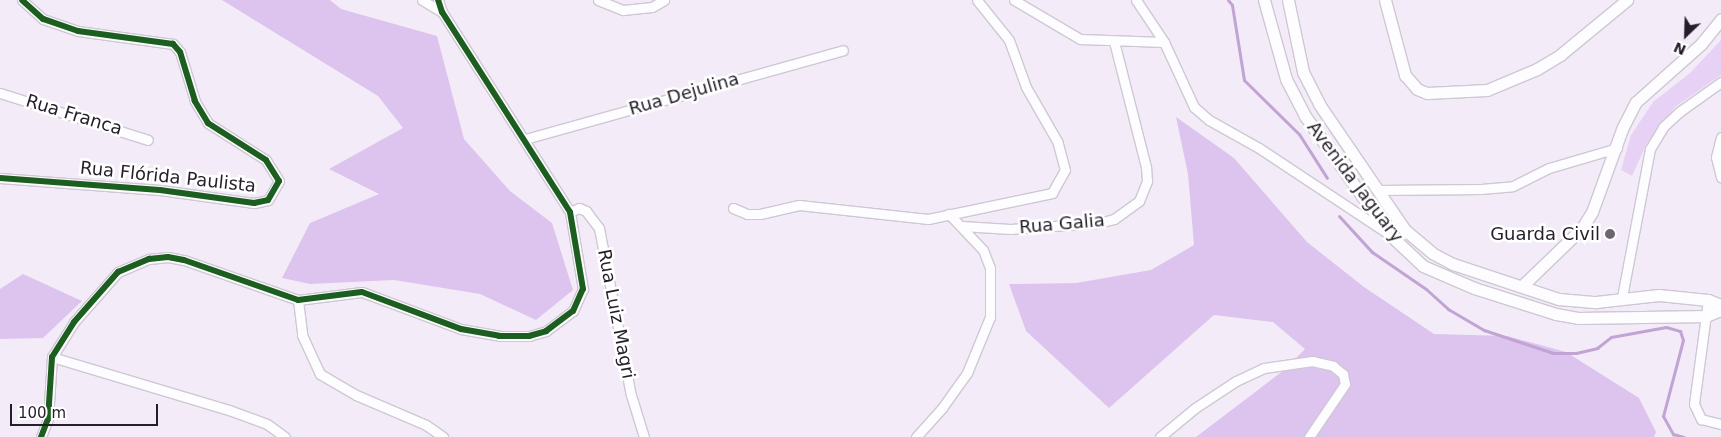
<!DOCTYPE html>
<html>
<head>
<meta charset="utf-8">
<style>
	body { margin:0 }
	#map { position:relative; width:1721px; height:437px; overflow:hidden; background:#f3ecf8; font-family:"DejaVu Sans",sans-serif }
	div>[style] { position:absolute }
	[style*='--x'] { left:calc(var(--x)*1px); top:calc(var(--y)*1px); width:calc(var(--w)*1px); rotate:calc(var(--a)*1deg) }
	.green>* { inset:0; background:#e7d2f6 }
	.forest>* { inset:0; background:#ddc4ee }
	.stream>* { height:3px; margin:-1.5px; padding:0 1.5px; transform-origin:1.5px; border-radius:1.5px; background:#c1a4d4 }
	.roads { filter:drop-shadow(1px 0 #cec8d3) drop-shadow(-1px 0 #cec8d3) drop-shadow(0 1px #cec8d3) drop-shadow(0 -1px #cec8d3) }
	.minor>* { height:9px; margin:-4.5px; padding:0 4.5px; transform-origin:4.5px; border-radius:4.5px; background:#fdfcfe }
	.tertiary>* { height:11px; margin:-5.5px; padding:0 5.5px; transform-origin:5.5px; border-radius:5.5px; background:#fdfcfe }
	.cycleway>* { height:6px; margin:-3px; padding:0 3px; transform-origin:3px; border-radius:3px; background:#1b5e20 }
	.dots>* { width:14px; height:14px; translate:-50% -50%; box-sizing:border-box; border:2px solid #fff; border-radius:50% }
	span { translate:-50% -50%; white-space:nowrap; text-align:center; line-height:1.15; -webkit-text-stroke:5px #fff; paint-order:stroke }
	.street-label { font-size:18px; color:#251e29 }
	.poi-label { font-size:18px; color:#251e29 }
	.right { translate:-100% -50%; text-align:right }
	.north { position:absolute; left:1661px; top:10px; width:50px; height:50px; -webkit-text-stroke:4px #fff; paint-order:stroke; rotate:204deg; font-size:14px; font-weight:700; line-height:20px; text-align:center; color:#251e29 }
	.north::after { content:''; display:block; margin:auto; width:18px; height:22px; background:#251e29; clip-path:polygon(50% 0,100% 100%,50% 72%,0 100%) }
	.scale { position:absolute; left:10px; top:404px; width:148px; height:22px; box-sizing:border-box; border:2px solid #251e29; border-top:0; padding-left:6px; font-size:15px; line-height:18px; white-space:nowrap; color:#251e29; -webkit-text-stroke:4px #fff; paint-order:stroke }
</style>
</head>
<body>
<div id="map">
	<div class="green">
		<i style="clip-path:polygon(1721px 40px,1721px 75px,1675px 107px,1646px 145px,1632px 176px,1621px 170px,1631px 135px,1653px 102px,1690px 73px)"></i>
	</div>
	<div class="forest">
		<i style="clip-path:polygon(222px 0,330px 0,341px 9px,437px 36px,464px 139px,510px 191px,552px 223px,573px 290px,536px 320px,480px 294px,394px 280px,310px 284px,282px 278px,310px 223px,379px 194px,329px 169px,403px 128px,378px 96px)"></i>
		<i style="clip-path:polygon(1176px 117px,1234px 158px,1307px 242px,1364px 287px,1434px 334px,1507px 336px,1566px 352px,1639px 398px,1656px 432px,1654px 437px,1196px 437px,1284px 370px,1305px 349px,1273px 322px,1214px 315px,1109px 408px,1026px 331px,1009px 284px,1076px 283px,1151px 270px,1194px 245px,1188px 174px)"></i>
		<i style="clip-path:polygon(23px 274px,82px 301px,43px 338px,0 339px,0 289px)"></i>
	</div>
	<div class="stream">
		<i style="--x:1228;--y:0;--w:6;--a:51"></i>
		<i style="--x:1232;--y:5;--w:76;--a:80.9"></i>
		<i style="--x:1244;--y:80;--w:77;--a:44.5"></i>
		<i style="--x:1299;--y:134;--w:52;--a:57.5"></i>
		<i style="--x:1339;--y:216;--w:49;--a:47.5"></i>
		<i style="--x:1372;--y:252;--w:65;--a:34.4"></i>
		<i style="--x:1426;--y:289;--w:30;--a:42"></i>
		<i style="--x:1448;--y:309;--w:42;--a:30.3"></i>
		<i style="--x:1484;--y:330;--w:73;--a:18.4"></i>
		<i style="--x:1553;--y:353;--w:23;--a:0"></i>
		<i style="--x:1576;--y:353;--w:22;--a:-13"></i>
		<i style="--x:1597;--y:348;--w:18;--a:-38"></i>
		<i style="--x:1611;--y:337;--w:56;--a:-10.3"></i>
		<i style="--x:1666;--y:327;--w:15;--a:16"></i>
		<i style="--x:1680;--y:331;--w:9;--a:72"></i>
		<i style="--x:1683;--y:340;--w:79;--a:104.7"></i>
		<i style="--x:1663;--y:416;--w:21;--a:61"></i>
		<i style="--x:1673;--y:434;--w:11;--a:15"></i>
	</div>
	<div class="roads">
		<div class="minor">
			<i style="--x:422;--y:0;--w:23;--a:31"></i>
			<i style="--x:598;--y:0;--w:27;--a:22"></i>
			<i style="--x:623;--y:10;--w:29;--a:-6"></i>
			<i style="--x:652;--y:7;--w:14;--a:-30"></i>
			<i style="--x:1014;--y:0;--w:77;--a:30.6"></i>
			<i style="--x:1080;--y:39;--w:84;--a:2"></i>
			<i style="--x:1136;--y:0;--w:50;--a:56.3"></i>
			<i style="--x:1164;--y:42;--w:72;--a:65.2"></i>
			<i style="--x:1194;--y:107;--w:20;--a:41"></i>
			<i style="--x:1209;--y:120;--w:57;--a:29.2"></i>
			<i style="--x:1259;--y:148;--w:152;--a:33.5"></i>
			<i style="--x:0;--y:93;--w:155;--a:17.6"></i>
			<i style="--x:1721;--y:137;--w:21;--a:104"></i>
			<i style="--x:1716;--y:157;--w:21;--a:76"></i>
			<i style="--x:525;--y:139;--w:330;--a:-15.6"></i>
			<i style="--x:0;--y:178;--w:160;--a:4.3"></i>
			<i style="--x:160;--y:190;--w:95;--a:7.9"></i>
			<i style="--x:254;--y:203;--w:14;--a:-12"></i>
			<i style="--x:268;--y:200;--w:22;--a:-60"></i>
			<i style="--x:279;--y:181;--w:25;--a:-122"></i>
			<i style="--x:266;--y:160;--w:69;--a:-147.5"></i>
			<i style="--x:208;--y:123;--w:26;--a:-121"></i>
			<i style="--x:195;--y:101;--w:51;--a:-107"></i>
			<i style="--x:180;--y:52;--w:11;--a:-131"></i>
			<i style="--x:173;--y:44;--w:96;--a:-172.2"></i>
			<i style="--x:78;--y:31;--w:37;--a:-161"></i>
			<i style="--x:43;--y:19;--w:28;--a:-138"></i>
			<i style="--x:1379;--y:190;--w:102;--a:-0.6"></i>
			<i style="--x:1481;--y:189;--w:32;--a:-5"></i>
			<i style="--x:1513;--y:186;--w:40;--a:-26.6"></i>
			<i style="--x:1549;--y:168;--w:71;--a:-16.4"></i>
			<i style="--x:733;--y:208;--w:15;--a:23"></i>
			<i style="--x:747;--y:214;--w:13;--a:0"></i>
			<i style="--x:760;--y:214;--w:40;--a:-13"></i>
			<i style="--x:799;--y:205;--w:130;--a:6.2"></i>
			<i style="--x:928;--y:219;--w:127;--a:-11.8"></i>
			<i style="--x:1052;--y:193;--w:26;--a:-61"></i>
			<i style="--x:1065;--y:170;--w:30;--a:-105"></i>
			<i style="--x:1057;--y:141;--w:62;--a:-119.9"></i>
			<i style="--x:1026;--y:87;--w:50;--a:-109.9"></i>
			<i style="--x:1009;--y:40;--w:51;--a:-128.7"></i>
			<i style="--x:570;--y:212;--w:10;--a:-24"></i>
			<i style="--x:579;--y:208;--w:8;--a:23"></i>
			<i style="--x:586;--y:211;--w:21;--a:53"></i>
			<i style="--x:599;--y:228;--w:170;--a:79.2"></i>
			<i style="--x:631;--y:395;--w:44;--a:72.8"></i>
			<i style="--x:962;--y:226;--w:48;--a:3.6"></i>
			<i style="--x:1010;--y:229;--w:88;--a:-3.9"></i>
			<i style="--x:1098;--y:223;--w:16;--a:-14"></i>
			<i style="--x:1114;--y:219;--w:31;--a:-36"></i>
			<i style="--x:1139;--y:201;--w:22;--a:-68"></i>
			<i style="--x:1147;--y:181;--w:14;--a:-94"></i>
			<i style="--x:1146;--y:167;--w:130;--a:-104.3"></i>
			<i style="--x:1622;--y:297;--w:151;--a:-79.3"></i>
			<i style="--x:1650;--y:149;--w:26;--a:-59"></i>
			<i style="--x:1663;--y:127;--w:22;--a:-43"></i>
			<i style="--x:1679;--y:112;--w:52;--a:-35.5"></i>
			<i style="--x:298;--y:300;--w:35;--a:83"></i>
			<i style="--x:302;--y:335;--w:43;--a:65.2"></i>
			<i style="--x:320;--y:374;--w:42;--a:30.3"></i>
			<i style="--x:356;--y:395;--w:76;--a:23.2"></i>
			<i style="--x:426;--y:425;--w:21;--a:35"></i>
			<i style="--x:1708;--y:300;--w:105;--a:97.7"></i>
			<i style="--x:1694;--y:404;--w:17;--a:65"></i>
			<i style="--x:1701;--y:419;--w:21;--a:14"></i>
			<i style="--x:52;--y:357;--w:185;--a:16.7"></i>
			<i style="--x:229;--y:410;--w:40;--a:20.2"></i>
			<i style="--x:267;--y:424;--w:22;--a:36"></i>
			<i style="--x:41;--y:437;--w:19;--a:-69"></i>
			<i style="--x:48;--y:419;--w:62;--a:-86.3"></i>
			<i style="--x:52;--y:357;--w:41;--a:-57.8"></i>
			<i style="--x:74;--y:322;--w:67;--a:-48.7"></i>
			<i style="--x:118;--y:272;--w:34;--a:-23"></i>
			<i style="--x:149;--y:259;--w:19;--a:-6"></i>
			<i style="--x:168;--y:257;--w:16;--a:11"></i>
			<i style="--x:184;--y:260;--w:121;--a:19.3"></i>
			<i style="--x:298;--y:300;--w:64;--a:-7.1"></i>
			<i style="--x:362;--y:292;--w:106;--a:20.5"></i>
			<i style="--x:461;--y:329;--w:39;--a:10"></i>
			<i style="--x:499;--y:336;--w:30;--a:0"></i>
			<i style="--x:529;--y:336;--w:18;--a:-16"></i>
			<i style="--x:546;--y:331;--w:34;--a:-37"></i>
			<i style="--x:573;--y:311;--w:24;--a:-66"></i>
			<i style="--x:583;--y:289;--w:78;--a:-99.6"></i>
			<i style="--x:570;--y:212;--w:237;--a:-122.6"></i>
			<i style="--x:442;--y:12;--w:13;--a:-108"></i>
			<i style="--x:916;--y:437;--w:39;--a:-48"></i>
			<i style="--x:942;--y:408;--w:43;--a:-54.5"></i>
			<i style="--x:967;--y:373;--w:61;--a:-67.7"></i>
			<i style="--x:990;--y:317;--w:49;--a:-90"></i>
			<i style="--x:990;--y:268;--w:19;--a:-111"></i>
			<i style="--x:983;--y:250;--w:50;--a:-133.4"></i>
			<i style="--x:1160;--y:437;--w:45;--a:-39.6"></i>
			<i style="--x:1195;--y:408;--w:49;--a:-33.4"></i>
			<i style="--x:1236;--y:381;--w:31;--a:-25"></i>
			<i style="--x:1264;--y:368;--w:49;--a:-8.3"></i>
			<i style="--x:1312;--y:361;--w:22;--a:13"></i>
			<i style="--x:1333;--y:366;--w:13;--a:39"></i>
			<i style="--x:1343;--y:374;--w:10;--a:79"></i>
			<i style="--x:1345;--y:384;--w:64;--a:124.2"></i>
		</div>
		<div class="tertiary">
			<i style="--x:1264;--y:0;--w:82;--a:74.4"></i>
			<i style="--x:1286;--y:79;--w:42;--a:62.8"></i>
			<i style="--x:1305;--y:116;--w:146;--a:54.5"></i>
			<i style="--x:1390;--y:235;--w:45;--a:43.2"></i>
			<i style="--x:1423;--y:266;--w:56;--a:23.3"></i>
			<i style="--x:1474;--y:288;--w:86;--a:17.6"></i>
			<i style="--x:1556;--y:314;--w:22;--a:10"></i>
			<i style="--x:1578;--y:318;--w:128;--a:-0.9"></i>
			<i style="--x:1706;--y:316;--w:16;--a:-22"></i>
			<i style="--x:1288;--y:0;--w:74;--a:78.2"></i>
			<i style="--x:1303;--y:72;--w:36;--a:63"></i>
			<i style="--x:1319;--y:104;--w:153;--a:55.7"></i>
			<i style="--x:1405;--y:230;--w:35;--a:40"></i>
			<i style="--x:1432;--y:253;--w:24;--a:28"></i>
			<i style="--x:1453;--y:264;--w:112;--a:18.3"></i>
			<i style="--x:1559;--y:299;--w:37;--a:5"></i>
			<i style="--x:1596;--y:302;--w:63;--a:-6.3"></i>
			<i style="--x:1659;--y:295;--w:49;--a:5.8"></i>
			<i style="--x:1708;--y:300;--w:14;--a:21"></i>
			<i style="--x:1385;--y:0;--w:78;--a:75.1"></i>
			<i style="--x:1405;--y:75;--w:18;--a:49"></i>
			<i style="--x:1417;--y:89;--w:11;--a:22"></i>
			<i style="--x:1427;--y:93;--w:60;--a:-2.9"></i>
			<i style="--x:1487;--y:90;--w:54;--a:-22.8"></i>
			<i style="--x:1537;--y:69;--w:27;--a:-31"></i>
			<i style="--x:1560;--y:55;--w:87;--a:-39.4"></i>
			<i style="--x:1522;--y:286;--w:83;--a:-44"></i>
			<i style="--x:1582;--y:228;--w:19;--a:-58"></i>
			<i style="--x:1592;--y:212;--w:88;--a:-70.1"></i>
			<i style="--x:1622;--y:129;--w:30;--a:-63"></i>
			<i style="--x:1636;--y:102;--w:87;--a:-41.7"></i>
			<i style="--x:1701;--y:44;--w:32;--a:-51"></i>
		</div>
	</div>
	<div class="cycleway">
		<i style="--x:0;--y:178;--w:160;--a:4.3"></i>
		<i style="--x:160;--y:190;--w:95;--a:7.9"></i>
		<i style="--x:254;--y:203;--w:14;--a:-12"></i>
		<i style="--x:268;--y:200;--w:22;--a:-60"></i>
		<i style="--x:279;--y:181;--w:25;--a:-122"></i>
		<i style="--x:266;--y:160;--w:69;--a:-147.5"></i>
		<i style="--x:208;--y:123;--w:26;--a:-121"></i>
		<i style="--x:195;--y:101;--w:51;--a:-107"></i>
		<i style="--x:180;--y:52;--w:11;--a:-131"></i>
		<i style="--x:173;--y:44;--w:96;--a:-172.2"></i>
		<i style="--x:78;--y:31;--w:37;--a:-161"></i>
		<i style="--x:43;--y:19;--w:28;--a:-138"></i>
		<i style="--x:41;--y:437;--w:19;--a:-69"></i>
		<i style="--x:48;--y:419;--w:62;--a:-86.3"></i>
		<i style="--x:52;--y:357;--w:41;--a:-57.8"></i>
		<i style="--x:74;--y:322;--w:67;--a:-48.7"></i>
		<i style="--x:118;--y:272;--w:34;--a:-23"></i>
		<i style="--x:149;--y:259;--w:19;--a:-6"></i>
		<i style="--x:168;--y:257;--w:16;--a:11"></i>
		<i style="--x:184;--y:260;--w:121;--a:19.3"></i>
		<i style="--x:298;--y:300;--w:64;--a:-7.1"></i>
		<i style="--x:362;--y:292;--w:106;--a:20.5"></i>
		<i style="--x:461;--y:329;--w:39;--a:10"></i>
		<i style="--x:499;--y:336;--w:30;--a:0"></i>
		<i style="--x:529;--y:336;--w:18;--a:-16"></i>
		<i style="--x:546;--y:331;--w:34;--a:-37"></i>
		<i style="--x:573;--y:311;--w:24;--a:-66"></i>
		<i style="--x:583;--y:289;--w:78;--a:-99.6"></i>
		<i style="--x:570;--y:212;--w:237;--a:-122.6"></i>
		<i style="--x:442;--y:12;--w:13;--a:-108"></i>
	</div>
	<div class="dots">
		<i style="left:1610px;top:234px;background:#6d6671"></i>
	</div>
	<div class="street-label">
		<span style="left:684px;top:94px;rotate:-16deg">Rua Dejulina</span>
		<span style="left:74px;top:115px;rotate:17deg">Rua Franca</span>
		<span style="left:168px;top:177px;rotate:6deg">Rua Flórida Paulista</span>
		<span style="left:1355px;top:182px;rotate:53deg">Avenida Jaguary</span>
		<span style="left:1062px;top:224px;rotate:-5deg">Rua Galia</span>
		<span style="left:616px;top:314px;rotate:79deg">Rua Luiz Magri</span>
	</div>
	<div class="poi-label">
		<span class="right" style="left:1600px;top:234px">Guarda Civil</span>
	</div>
	<div class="north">N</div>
	<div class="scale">100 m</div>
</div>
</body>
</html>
